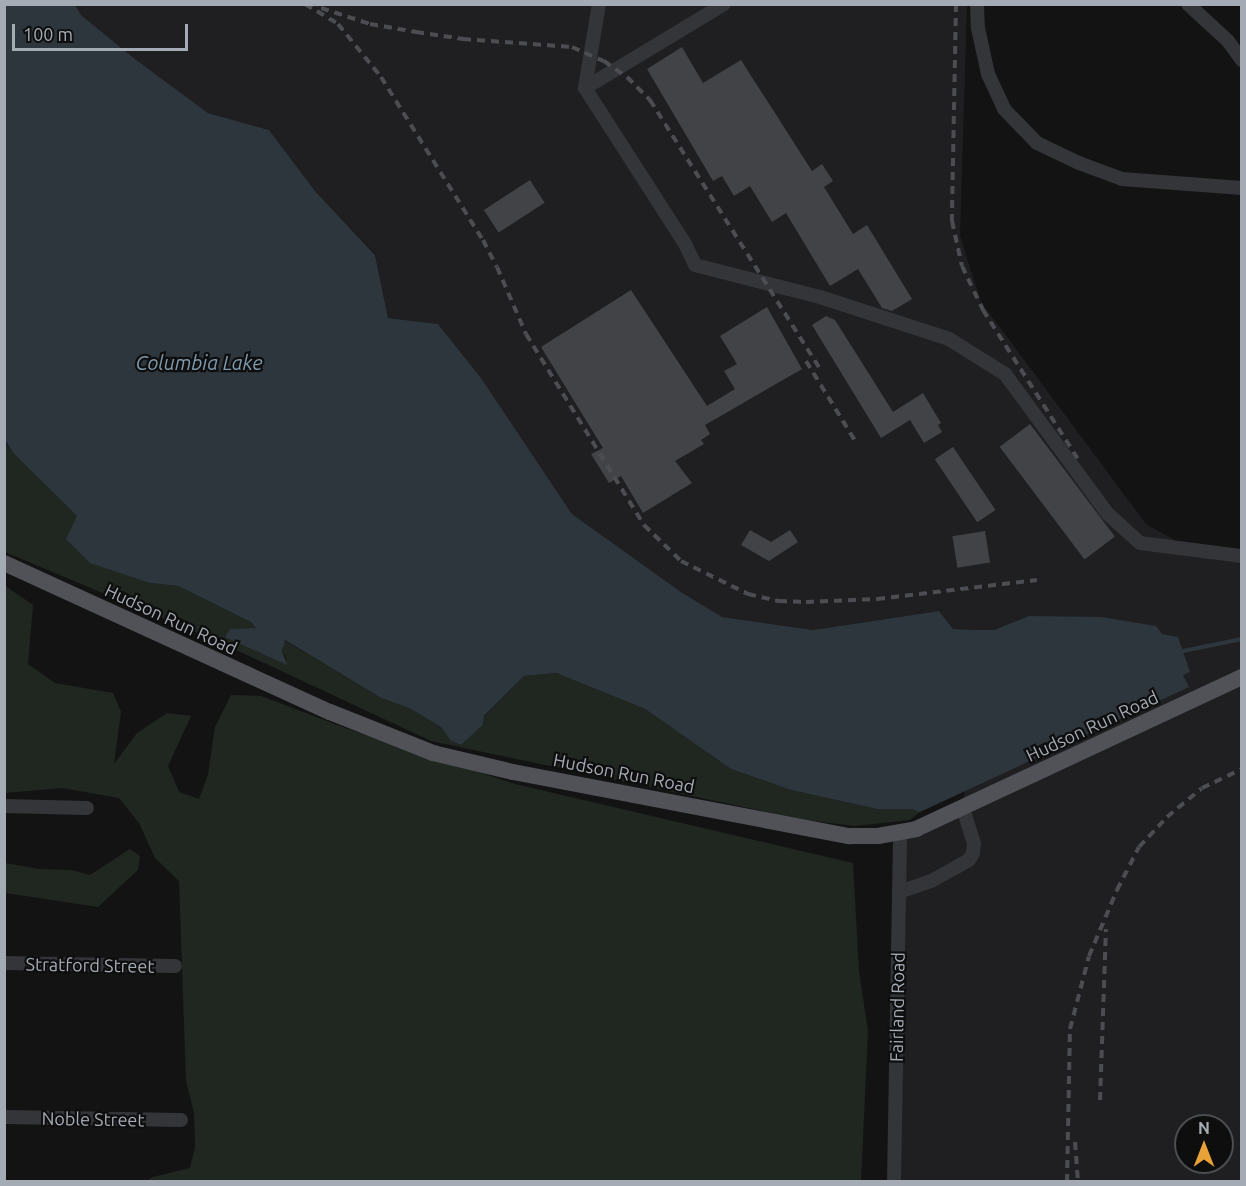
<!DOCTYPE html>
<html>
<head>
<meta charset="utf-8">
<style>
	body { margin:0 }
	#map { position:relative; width:1246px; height:1186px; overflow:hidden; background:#131314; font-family:Ubuntu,sans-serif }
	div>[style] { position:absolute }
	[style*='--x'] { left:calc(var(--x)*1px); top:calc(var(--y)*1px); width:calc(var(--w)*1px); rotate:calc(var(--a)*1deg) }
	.built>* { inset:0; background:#1f1f21 }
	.green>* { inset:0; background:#1f2720 }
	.water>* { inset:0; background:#2d363c }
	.stream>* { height:4px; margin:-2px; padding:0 2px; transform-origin:2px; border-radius:2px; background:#2d363c }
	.building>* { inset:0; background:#424347; transform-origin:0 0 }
	.minor>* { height:14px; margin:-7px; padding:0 7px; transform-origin:7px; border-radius:7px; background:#343539 }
	.major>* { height:16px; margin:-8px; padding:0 8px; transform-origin:8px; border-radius:8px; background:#505258 }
	.rail>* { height:4px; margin-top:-2px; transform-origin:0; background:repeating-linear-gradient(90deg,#4b4d52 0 8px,transparent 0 14px) }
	span { translate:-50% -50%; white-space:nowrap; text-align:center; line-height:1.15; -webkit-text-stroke:4.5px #0e0e0f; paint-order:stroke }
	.street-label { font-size:18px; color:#a5abb4 }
	.water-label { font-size:20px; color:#7e9aae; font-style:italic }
	.frame { position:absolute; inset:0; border:6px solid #a5abb4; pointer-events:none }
	.north { position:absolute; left:1174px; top:1114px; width:60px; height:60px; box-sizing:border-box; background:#0e0e0f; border:2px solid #4a4d51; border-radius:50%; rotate:0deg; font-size:16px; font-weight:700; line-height:24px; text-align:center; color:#a5abb4 }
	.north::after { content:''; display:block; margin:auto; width:21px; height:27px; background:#e7a238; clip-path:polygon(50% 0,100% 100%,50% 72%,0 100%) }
	.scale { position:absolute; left:12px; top:24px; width:176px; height:27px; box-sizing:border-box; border:3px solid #a5abb4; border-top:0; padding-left:8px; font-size:18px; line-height:21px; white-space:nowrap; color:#a5abb4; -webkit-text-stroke:4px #0e0e0f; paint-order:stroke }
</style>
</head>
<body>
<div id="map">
	<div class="built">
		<i style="clip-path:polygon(evenodd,75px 5px,967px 5px,960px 236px,981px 302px,1146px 524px,1196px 552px,1241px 554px,1241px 1181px,894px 1181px,900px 833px,963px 807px,978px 630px,953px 629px,939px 611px,813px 630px,722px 617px,681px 592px,572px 514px,481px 378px,438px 324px,388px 318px,375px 254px,315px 191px,269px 130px,208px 113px,135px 59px,81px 15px,75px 5px,1186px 1126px,1222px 1126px,1222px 1162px,1186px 1162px,1186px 1126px)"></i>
	</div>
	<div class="green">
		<i style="clip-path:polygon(4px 440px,13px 453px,77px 516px,150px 583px,178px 586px,251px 622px,257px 629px,230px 629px,287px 660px,282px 651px,284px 640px,381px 698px,409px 708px,441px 727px,451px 741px,461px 745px,483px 725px,484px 717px,524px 676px,556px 673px,645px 709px,731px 769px,791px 790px,877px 809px,911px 809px,920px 812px,910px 820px,855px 826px,806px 820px,431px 741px,219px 642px,5px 552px)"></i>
		<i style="clip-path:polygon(4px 585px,33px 605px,28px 664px,55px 683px,113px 693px,121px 712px,114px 764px,137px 733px,167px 713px,191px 716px,168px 766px,179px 792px,199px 799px,208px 774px,215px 727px,231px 695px,261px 696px,348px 729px,515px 784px,853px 863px,859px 971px,868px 1031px,861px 1181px,146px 1181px,153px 1177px,190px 1168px,195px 1147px,194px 1113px,186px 1081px,179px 881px,155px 858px,139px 823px,119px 798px,62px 788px,5px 793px)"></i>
		<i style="clip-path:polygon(130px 849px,140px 856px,138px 870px,98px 907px,5px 893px,5px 863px,39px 869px,71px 870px,90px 875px)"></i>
	</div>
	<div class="water">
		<i style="clip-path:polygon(4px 5px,75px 5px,81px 15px,135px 59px,208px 113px,269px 130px,315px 191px,375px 255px,388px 318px,438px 324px,481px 378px,572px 514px,681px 592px,722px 617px,813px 630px,939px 611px,953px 629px,978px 630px,994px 630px,1029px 616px,1101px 617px,1156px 626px,1162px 634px,1178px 637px,1190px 672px,1183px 675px,1189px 687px,920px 812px,911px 809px,877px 809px,791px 790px,731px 769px,645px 709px,556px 673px,524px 676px,484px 716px,483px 725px,461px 745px,451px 741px,441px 727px,409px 708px,381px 698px,285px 640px,282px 651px,287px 665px,225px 637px,230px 629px,256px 628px,251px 622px,178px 586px,150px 583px,90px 563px,66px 539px,77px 516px,13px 453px,5px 440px)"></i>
	</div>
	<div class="stream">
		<i style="--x:1183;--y:651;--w:60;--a:-11.5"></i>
	</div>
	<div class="building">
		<i style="clip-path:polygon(682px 47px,703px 83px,741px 60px,812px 171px,822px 164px,833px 181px,824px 187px,853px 234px,867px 225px,912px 299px,892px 311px,882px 308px,858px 269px,830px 286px,786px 213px,772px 222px,750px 186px,734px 196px,722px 176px,713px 181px,647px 69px)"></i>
		<i style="left:530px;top:180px;width:27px;height:55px;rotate:57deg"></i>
		<i style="clip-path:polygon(631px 290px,707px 406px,735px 389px,724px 371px,737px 364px,720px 336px,767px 307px,802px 369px,705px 425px,710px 434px,701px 440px,704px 444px,675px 461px,692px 483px,643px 513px,621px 476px,609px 483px,591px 454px,603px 448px,541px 347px)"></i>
		<i style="clip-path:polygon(826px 316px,835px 320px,893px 412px,923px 393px,941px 423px,938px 425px,942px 432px,924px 443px,910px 420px,881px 438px,812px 325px)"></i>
		<i style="left:1030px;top:424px;width:141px;height:38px;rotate:53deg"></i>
		<i style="left:953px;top:447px;width:76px;height:22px;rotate:56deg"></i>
		<i style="clip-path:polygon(750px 530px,771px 542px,790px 530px,798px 542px,769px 561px,741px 545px)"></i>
		<i style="left:985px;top:531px;width:32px;height:33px;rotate:81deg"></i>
	</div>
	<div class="minor">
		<i style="--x:599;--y:4;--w:85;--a:99.5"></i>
		<i style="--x:585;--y:88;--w:183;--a:57.3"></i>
		<i style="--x:684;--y:242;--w:25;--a:64"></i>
		<i style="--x:695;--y:265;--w:129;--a:14.4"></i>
		<i style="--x:820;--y:297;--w:136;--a:18"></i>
		<i style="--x:949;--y:339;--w:66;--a:32"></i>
		<i style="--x:1005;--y:374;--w:174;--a:53.7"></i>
		<i style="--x:1108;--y:514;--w:43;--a:42.2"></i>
		<i style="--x:1140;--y:543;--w:103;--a:7.3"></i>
		<i style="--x:977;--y:4;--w:24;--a:88"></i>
		<i style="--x:978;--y:28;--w:47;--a:77.7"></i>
		<i style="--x:988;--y:74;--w:38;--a:65"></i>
		<i style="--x:1004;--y:109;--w:47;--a:45.9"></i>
		<i style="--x:1037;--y:143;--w:47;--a:25.5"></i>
		<i style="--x:1079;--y:163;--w:46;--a:20.4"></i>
		<i style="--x:1122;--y:179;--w:120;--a:4.3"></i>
		<i style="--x:1188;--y:4;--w:54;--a:42.8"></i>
		<i style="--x:1228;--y:41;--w:24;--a:54"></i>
		<i style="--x:585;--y:88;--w:162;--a:-31.1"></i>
		<i style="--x:4;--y:806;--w:83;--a:1.4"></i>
		<i style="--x:899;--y:892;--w:36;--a:-19"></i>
		<i style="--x:933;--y:880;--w:41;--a:-29.1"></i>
		<i style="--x:969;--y:860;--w:8;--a:-60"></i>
		<i style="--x:973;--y:853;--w:9;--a:-84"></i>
		<i style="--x:974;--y:844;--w:38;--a:-107"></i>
		<i style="--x:4;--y:963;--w:171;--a:1"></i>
		<i style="--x:4;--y:1117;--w:177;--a:1"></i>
		<i style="--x:894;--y:1182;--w:349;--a:-89"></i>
	</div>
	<div class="major">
		<i style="--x:4;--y:563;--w:358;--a:24.6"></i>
		<i style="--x:330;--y:712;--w:111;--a:21.7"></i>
		<i style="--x:433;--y:753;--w:82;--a:13.4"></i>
		<i style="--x:513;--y:772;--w:343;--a:10.8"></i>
		<i style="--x:850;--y:836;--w:28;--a:0"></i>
		<i style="--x:878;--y:836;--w:39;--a:-10"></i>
		<i style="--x:916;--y:829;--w:360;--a:-25"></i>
	</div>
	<div class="rail">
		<i style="--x:305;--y:4;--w:39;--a:31"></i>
		<i style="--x:338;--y:24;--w:68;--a:50.9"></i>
		<i style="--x:381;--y:77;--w:192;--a:58"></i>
		<i style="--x:483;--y:240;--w:30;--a:63"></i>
		<i style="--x:497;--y:267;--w:73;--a:66.6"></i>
		<i style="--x:526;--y:334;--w:225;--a:58.3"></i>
		<i style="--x:644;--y:525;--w:52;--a:44.2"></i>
		<i style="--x:681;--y:561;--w:75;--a:26.2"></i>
		<i style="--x:748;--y:594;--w:32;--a:13"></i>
		<i style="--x:779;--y:601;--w:27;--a:2"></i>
		<i style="--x:806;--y:602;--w:71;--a:-2.4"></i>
		<i style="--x:877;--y:599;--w:161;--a:-6.8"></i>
		<i style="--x:956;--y:4;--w:217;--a:91.1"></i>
		<i style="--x:952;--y:221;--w:46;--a:77.5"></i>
		<i style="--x:962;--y:266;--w:49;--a:64.5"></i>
		<i style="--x:983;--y:310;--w:177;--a:57.5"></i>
		<i style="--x:321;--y:8;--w:52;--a:18.1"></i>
		<i style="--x:370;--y:24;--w:47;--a:9.9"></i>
		<i style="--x:416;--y:32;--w:48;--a:8.5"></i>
		<i style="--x:463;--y:39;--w:109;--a:4.2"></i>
		<i style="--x:572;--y:47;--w:35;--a:24"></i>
		<i style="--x:604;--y:61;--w:28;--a:35"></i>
		<i style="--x:627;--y:77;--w:33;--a:45"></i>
		<i style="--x:650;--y:100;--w:318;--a:57.7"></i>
		<i style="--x:806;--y:361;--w:97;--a:58.4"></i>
		<i style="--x:1100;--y:1100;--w:171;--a:-88"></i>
		<i style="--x:1075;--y:1142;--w:40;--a:85.7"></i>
		<i style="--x:1067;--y:1182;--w:153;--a:-88.9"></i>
		<i style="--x:1070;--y:1029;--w:75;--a:-75.4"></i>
		<i style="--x:1089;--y:956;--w:72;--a:-67"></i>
		<i style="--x:1117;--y:890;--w:48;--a:-62.9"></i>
		<i style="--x:1139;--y:847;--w:41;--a:-47"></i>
		<i style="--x:1167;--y:817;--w:45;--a:-39.6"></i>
		<i style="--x:1202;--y:788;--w:44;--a:-25.4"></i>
	</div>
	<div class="street-label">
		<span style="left:171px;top:619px;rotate:25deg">Hudson Run Road</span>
		<span style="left:1092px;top:726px;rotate:-25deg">Hudson Run Road</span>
		<span style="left:624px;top:773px;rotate:11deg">Hudson Run Road</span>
		<span style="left:90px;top:965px;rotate:1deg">Stratford Street</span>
		<span style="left:897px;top:1007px;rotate:-89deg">Fairland Road</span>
		<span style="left:93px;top:1119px;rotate:1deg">Noble Street</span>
	</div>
	<div class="water-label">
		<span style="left:199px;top:362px">Columbia Lake</span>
	</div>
	<div class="frame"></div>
	<div class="north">N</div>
	<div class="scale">100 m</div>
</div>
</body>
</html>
